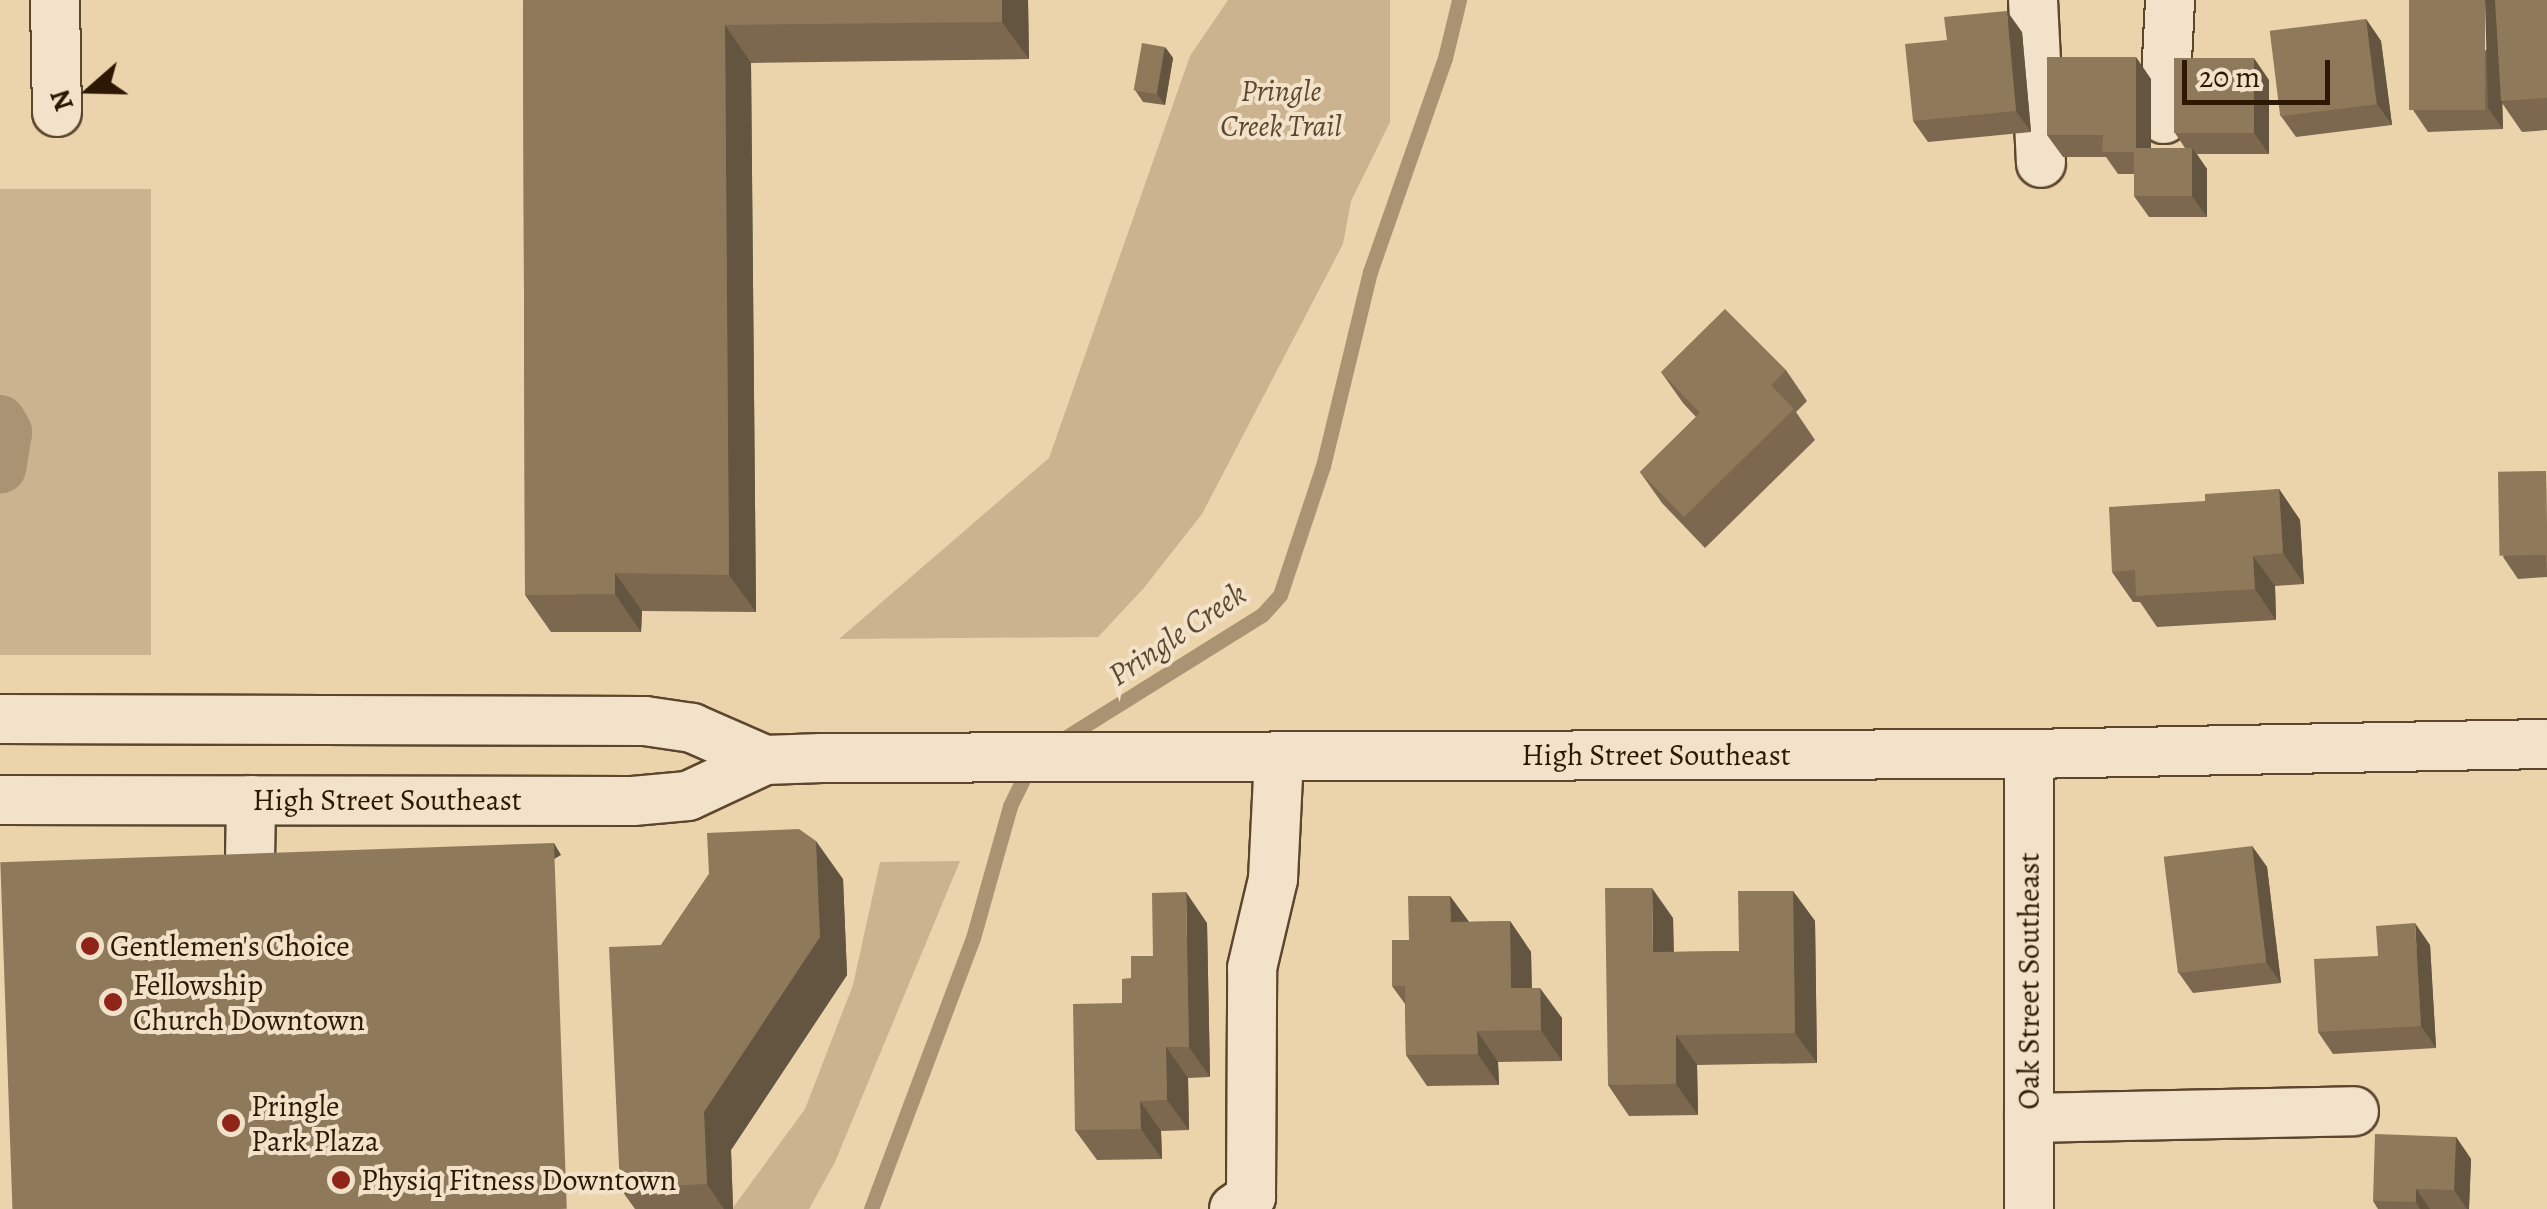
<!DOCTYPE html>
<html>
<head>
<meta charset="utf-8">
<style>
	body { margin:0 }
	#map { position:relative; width:2547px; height:1209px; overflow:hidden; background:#ebd3ac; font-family:Alegreya,serif }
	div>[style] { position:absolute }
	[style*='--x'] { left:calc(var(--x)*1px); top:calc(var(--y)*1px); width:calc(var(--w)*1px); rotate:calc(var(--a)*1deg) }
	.green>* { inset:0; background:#cbb38f; transform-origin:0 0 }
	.stream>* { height:15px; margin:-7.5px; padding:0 7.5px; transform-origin:7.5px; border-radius:7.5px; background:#aa9373 }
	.canal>* { height:52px; margin:-26px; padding:0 26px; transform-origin:26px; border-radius:26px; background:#aa9373 }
	.roads { filter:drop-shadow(2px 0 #5c472d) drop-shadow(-2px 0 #5c472d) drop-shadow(0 2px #5c472d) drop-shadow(0 -2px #5c472d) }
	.minor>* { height:48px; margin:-24px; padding:0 24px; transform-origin:24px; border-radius:24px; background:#f2e2c9 }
	.wall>* { inset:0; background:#7b684e }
	.shaded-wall>* { inset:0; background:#645540; transform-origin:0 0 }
	.building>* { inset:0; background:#8f795b; transform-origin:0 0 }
	.dots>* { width:28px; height:28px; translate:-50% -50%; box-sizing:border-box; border:5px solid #f2e2c9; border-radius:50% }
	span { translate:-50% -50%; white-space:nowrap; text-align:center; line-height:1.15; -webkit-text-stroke:8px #f2e2c9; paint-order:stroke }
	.park-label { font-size:30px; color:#5c462d; font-style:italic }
	.street-label { font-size:30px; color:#2c1803 }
	.poi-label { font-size:30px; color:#2c1803 }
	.left { translate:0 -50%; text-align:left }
	.water-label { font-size:32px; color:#5e4930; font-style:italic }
	.north { position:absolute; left:40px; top:40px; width:100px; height:100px; -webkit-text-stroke:8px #f2e2c9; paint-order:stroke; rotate:250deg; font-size:28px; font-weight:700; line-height:40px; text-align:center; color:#2c1803 }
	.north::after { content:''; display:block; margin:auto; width:35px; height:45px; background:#2c1803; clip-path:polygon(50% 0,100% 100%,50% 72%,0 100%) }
	.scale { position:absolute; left:2182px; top:60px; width:148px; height:45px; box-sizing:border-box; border:5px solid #2c1803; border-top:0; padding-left:12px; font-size:30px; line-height:35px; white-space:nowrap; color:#2c1803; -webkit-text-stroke:8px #f2e2c9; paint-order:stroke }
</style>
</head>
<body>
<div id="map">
	<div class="green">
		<i style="clip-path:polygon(1228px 0,1390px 0,1390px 122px,1351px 201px,1343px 244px,1202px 514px,1143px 589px,1098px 637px,839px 639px,1049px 458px,1190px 56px)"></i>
		<i style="left:0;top:189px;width:151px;height:466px"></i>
		<i style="clip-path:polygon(960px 861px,835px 1162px,809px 1209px,732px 1209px,805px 1109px,853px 985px,880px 862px)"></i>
	</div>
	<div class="stream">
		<i style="--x:1052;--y:746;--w:248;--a:-32"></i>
		<i style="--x:1262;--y:615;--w:27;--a:-48"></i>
		<i style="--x:1280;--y:595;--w:136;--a:-71.6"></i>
		<i style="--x:1323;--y:466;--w:200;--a:-76.4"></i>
		<i style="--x:1370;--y:272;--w:227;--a:-70.7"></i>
		<i style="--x:1445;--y:58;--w:60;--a:-76.4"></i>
		<i style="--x:871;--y:1209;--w:290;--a:-69.4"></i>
		<i style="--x:973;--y:938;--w:137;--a:-74.3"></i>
		<i style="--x:1010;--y:806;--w:48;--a:-64"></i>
	</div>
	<div class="canal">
		<i style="--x:0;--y:421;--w:13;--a:61"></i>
		<i style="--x:6;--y:432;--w:36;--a:99"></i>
	</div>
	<div class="roads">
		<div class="minor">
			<i style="--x:55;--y:0;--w:112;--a:89"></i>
			<i style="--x:2033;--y:0;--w:163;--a:87.2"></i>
			<i style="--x:2164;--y:119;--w:119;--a:-87.1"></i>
			<i style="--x:0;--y:719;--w:645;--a:0.18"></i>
			<i style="--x:645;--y:721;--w:48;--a:8.5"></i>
			<i style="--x:692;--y:728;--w:80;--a:23.7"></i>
			<i style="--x:2029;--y:754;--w:455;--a:90"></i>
			<i style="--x:0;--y:800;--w:633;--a:0.09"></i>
			<i style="--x:633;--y:801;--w:55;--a:-5.2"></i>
			<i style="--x:688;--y:796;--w:85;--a:-25.1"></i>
			<i style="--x:765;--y:760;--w:57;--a:-2"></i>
			<i style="--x:822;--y:758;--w:1207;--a:-0.19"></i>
			<i style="--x:2029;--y:754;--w:518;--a:-1.11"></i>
			<i style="--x:250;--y:860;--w:60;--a:-89"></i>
			<i style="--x:2029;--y:1118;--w:325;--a:-1.2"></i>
			<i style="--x:1234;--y:1209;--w:21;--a:-35"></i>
			<i style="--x:1251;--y:1197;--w:229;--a:-89.7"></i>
			<i style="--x:1252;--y:968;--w:91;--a:-76.7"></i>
			<i style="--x:1273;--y:879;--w:122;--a:-87.2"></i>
		</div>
	</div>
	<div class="wall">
		<i style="clip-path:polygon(523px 0,1028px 0,1029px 59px,751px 63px,756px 612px,642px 611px,641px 632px,551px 632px,525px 595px)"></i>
		<i style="clip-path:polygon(2547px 0,2547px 130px,2522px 132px,2502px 103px,2503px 129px,2428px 132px,2413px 110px)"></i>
		<i style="clip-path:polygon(2366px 19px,2381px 41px,2392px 125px,2296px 137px,2281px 116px)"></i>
		<i style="clip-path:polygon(2022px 32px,2031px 132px,1928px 142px,1913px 121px)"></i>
		<i style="clip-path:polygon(1165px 47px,1173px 58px,1165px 105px,1143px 102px,1135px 90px)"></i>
		<i style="clip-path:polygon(2151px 79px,2151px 148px,2185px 148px,2175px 133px,2269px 80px,2269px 154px,2197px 154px,2207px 169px,2207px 217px,2149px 217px,2134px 196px,2134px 174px,2118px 174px,2106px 157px,2063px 157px,2047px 135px)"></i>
		<i style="clip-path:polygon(1786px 370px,1807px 401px,1796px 412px,1815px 440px,1705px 548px,1662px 503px,1640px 472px,1696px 417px,1683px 403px,1661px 372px)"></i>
		<i style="clip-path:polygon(2546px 471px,2547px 577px,2518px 579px,2503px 557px)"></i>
		<i style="clip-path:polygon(2279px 489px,2300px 520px,2304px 584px,2275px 586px,2276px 620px,2157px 627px,2140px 602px,2133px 602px,2112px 572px,2205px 501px)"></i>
		<i style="clip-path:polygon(2252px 846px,2267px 867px,2281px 983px,2193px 993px,2178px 972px)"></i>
		<i style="clip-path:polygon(709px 874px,843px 879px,847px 975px,731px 1150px,733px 1209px,635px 1209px,620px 1188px,661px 945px)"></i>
		<i style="clip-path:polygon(1793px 891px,1815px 921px,1817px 1063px,1697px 1065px,1698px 1115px,1629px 1116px,1608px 1085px,1673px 918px,1674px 952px,1739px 951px)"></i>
		<i style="clip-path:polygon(1450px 896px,1469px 922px,1510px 921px,1531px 952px,1532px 988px,1562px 1018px,1562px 1061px,1498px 1062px,1499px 1085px,1427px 1086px,1406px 1055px,1405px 1004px,1392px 986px,1409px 940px)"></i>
		<i style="clip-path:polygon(1207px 923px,1210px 1077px,1188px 1078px,1189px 1130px,1161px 1131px,1162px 1159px,1097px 1160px,1075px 1130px,1131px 978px,1153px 956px)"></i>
		<i style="clip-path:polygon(2430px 945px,2436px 1048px,2333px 1054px,2318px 1032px,2378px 956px)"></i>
		<i style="clip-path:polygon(2456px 1137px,2471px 1159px,2469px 1209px,2378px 1209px,2373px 1201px)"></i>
	</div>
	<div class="shaded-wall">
		<i style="clip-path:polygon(1002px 0,1028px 0,1029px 59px,1002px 22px)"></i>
		<i style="clip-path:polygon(2485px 0,2498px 0,2500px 2px,2503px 129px,2488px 108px)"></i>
		<i style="clip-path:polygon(2007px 11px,2022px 32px,2031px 132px,2016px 111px)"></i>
		<i style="clip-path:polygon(2366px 19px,2381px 41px,2392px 125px,2377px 104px)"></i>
		<i style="clip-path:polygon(725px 25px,751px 63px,756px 612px,729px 575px)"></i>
		<i style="clip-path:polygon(1165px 47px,1173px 58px,1165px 105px,1157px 94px)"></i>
		<i style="clip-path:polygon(2136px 57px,2151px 79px,2151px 170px,2136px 148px)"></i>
		<i style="clip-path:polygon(2254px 58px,2269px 80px,2269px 154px,2254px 133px)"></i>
		<i style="clip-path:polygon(2192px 148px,2207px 169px,2207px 217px,2192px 196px)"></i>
		<i style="clip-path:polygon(2279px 489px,2300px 520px,2304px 584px,2283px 553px)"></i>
		<i style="clip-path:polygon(2253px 556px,2275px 586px,2276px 620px,2255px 589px)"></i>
		<i style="clip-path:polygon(615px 573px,642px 611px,641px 632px,615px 594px)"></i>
		<i style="clip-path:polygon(816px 841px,843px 879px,847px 975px,731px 1150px,733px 1209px,724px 1209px,707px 1184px,704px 1112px)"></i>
		<i style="left:554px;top:843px;width:14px;height:366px;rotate:60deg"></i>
		<i style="clip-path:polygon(2252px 846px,2267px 867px,2281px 983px,2266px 962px)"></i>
		<i style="clip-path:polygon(1652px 888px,1673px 918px,1674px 982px,1653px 952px)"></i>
		<i style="clip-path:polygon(1793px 891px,1815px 921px,1817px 1063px,1795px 1033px)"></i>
		<i style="clip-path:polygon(1186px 892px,1207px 923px,1210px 1077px,1189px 1047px)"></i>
		<i style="clip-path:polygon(1450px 896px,1472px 926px,1451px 922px)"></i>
		<i style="clip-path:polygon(1510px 921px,1531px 952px,1532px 1019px,1511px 988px)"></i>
		<i style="clip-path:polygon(2415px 923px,2430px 945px,2436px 1048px,2421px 1026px)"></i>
		<i style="clip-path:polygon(1540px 988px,1562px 1018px,1562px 1061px,1541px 1030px)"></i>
		<i style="clip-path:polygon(1477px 1031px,1498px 1062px,1499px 1085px,1478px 1054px)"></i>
		<i style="clip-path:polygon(1676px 1035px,1697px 1065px,1698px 1115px,1676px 1084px)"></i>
		<i style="clip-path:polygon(1166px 1047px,1188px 1078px,1189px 1130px,1167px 1100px)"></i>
		<i style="clip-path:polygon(1140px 1101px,1161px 1131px,1162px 1159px,1141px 1129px)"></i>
		<i style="clip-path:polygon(2456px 1137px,2471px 1159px,2469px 1209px,2467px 1209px,2454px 1190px)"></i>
		<i style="clip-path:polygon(2416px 1189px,2430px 1209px,2420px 1209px,2416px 1202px)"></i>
	</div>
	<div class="building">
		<i style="clip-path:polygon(523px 0,1002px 0,1002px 22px,725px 25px,729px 575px,615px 573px,615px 594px,525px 595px)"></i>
		<i style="left:2409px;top:0;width:76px;height:110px"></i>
		<i style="clip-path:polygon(2495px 0,2547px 0,2547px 98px,2501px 101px)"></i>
		<i style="clip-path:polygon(2007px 11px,2016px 111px,1913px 121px,1905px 44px,1947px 40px,1944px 17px)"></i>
		<i style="left:2366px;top:19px;width:86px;height:97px;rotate:83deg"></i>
		<i style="left:1142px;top:43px;width:23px;height:48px;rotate:10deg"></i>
		<i style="clip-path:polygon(2047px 57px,2136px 57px,2136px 148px,2192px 148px,2192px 196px,2134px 196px,2134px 152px,2102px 152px,2103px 135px,2047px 135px)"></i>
		<i style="left:2174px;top:58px;width:80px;height:75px"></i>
		<i style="clip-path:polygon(1725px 309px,1786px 370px,1771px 385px,1794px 409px,1684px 517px,1640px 472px,1700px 413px,1661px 372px)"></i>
		<i style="left:2546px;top:471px;width:84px;height:48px;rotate:89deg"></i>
		<i style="clip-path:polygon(2279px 489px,2283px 553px,2253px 556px,2255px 589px,2136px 596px,2135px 570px,2112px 572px,2109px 507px,2205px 501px,2205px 494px)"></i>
		<i style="clip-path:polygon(799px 829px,816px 841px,820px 937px,704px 1112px,707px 1184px,620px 1188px,609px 947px,661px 945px,709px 874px,707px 833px)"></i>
		<i style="left:554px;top:843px;width:366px;height:554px;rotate:88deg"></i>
		<i style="left:2252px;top:846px;width:117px;height:89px;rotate:83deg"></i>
		<i style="clip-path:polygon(1605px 888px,1652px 888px,1653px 952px,1739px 951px,1738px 891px,1793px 891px,1795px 1033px,1676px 1035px,1676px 1084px,1608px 1085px)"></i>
		<i style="clip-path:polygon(1186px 892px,1189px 1047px,1166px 1047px,1167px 1100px,1140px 1101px,1141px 1129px,1075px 1130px,1073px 1004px,1122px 1003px,1122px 979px,1131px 978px,1131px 956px,1153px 956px,1152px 893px)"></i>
		<i style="clip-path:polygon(1408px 896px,1450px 896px,1451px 922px,1510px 921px,1511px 988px,1540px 988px,1541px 1030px,1477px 1031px,1478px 1054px,1406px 1055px,1405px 986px,1392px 986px,1392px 940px,1409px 940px)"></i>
		<i style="clip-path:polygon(2415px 923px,2421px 1026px,2318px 1032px,2314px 959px,2378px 956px,2376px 926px)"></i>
		<i style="clip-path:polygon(2375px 1134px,2456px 1137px,2454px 1190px,2416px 1189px,2416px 1202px,2373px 1201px)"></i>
	</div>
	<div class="dots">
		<i style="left:90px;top:946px;background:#8f2418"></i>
		<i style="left:113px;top:1002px;background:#8f2418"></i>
		<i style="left:231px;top:1123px;background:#8f2418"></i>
		<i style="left:341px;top:1180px;background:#8f2418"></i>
	</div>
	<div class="park-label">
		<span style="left:1281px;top:108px">Pringle<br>Creek Trail</span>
	</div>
	<div class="street-label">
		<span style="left:1656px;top:755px">High Street Southeast</span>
		<span style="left:387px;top:800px">High Street Southeast</span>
		<span style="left:2029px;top:981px;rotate:-90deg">Oak Street Southeast</span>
	</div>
	<div class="poi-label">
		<span class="left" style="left:110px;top:946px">Gentlemen's Choice</span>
		<span class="left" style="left:133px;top:1002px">Fellowship<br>Church Downtown</span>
		<span class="left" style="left:251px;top:1123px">Pringle<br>Park Plaza</span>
		<span class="left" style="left:361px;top:1180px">Physiq Fitness Downtown</span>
	</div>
	<div class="water-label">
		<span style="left:1177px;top:634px;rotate:-34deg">Pringle Creek</span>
	</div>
	<div class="north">N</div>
	<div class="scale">20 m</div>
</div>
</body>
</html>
